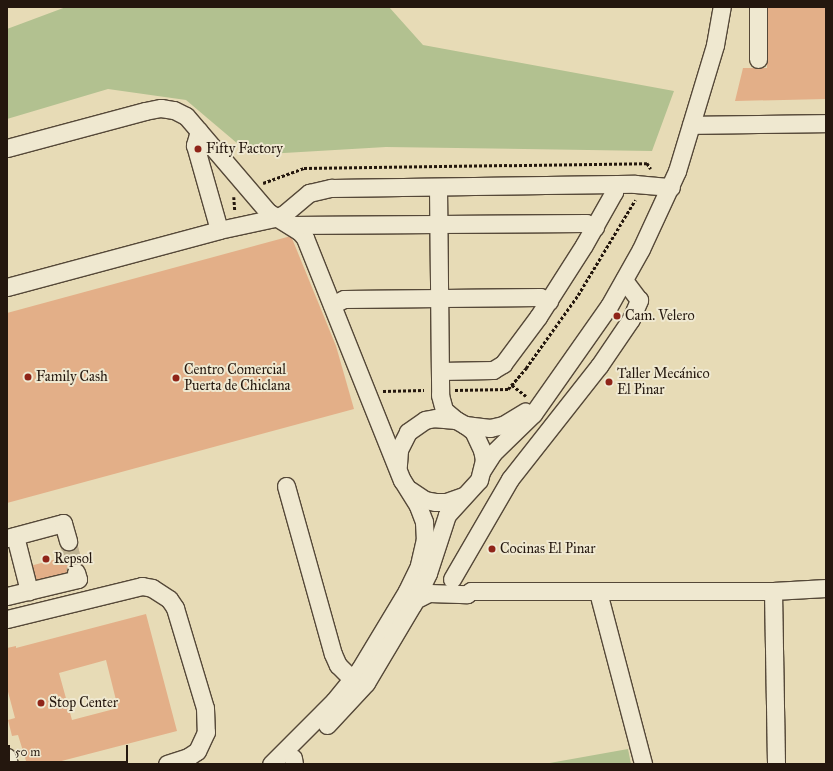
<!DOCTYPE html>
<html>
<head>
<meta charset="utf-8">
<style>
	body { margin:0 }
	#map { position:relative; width:833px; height:771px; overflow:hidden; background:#e7dbb6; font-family:"IM FELL Great Primer",serif }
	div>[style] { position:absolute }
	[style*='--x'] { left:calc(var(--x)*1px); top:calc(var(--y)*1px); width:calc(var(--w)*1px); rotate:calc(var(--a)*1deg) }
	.green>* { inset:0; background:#b2c190 }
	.building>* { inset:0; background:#e3af88 }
	.minor-tunnel>* { height:17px; margin-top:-8.5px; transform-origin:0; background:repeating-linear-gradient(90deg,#c0b494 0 17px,transparent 0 25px) }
	.path>* { height:2.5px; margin-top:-1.25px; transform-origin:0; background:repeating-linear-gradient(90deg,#24170e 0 3px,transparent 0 5px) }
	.roads { filter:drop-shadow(1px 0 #554838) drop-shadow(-1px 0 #554838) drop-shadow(0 1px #554838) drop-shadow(0 -1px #554838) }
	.minor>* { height:17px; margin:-8.5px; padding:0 8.5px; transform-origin:8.5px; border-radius:8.5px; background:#efe8d0 }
	.dots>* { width:11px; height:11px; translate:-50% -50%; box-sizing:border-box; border:2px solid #efe8d0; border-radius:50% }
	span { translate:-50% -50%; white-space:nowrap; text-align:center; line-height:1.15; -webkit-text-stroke:4px #efe8d0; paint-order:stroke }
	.poi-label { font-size:14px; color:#24170e }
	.left { translate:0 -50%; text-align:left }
	.frame { position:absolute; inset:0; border:8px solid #24170e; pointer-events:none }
	.scale { position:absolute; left:8px; top:745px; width:120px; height:18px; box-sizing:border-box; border:2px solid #24170e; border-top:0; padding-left:5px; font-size:12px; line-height:14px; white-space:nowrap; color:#24170e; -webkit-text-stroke:3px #efe8d0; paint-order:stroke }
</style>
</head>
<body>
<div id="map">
	<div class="green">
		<i style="clip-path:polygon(66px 7px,389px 7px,423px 45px,674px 91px,652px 151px,386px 147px,251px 155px,186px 100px,108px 89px,7px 119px,7px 29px)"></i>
		<i style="clip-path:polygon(628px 749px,631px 764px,544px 764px)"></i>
	</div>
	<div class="building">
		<i style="clip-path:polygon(767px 7px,826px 7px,826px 99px,735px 101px,743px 68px,767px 68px)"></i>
		<i style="clip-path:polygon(291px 236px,336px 346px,354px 409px,7px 503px,7px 313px)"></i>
		<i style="clip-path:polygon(76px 539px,84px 570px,35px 582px,30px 566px,64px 557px,61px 543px)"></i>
		<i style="clip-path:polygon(evenodd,146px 614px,177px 731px,50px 764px,27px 764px,18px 735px,12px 736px,8px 720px,15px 718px,7px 688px,7px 648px,16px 646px,16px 648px,146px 614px,106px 660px,118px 708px,72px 720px,59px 673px,106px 660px)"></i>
	</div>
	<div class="minor-tunnel">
		<i style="--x:68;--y:541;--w:32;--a:76"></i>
	</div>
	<div class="path">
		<i style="--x:263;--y:183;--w:44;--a:-20.1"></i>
		<i style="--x:304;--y:168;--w:343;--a:-0.8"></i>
		<i style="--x:647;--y:163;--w:7;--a:56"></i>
		<i style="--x:234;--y:197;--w:13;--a:86"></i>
		<i style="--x:512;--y:385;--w:18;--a:38"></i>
		<i style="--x:455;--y:390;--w:53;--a:-1.1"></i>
		<i style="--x:508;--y:389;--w:28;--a:-49"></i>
		<i style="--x:526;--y:368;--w:90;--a:-54.5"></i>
		<i style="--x:578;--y:295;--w:111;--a:-59"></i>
		<i style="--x:383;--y:391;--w:41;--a:-1.4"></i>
	</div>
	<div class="roads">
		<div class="minor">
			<i style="--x:758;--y:7;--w:52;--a:90"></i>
			<i style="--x:691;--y:125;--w:135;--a:-0.8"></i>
			<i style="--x:199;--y:131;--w:15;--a:106"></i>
			<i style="--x:195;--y:145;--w:88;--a:74.2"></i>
			<i style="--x:7;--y:148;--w:143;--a:-15"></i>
			<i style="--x:145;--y:111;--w:16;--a:-11"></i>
			<i style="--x:161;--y:108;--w:13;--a:9"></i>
			<i style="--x:174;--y:110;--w:13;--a:27"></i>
			<i style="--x:186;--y:116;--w:126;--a:49.5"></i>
			<i style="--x:268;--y:212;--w:36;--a:32"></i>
			<i style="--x:299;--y:231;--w:9;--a:49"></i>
			<i style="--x:305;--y:238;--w:261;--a:68.2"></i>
			<i style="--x:402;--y:480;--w:31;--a:58"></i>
			<i style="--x:418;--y:506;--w:17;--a:69"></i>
			<i style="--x:424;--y:522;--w:17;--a:87"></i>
			<i style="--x:425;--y:539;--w:28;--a:103"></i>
			<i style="--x:419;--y:566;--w:28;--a:116"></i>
			<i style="--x:407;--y:591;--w:91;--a:121.1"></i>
			<i style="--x:360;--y:669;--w:41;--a:129.1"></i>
			<i style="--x:334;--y:701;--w:89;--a:135"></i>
			<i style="--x:438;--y:187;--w:208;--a:89.4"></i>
			<i style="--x:440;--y:395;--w:16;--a:75"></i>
			<i style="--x:444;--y:410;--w:16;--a:40"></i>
			<i style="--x:290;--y:225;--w:296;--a:-0.4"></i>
			<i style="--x:586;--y:223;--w:10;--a:24"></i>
			<i style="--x:7;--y:287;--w:220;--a:-15"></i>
			<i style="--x:219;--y:230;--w:57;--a:-12.1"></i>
			<i style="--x:275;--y:218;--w:10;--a:-24"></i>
			<i style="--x:284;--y:214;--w:33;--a:-40"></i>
			<i style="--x:309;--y:193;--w:23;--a:-13"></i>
			<i style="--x:331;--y:188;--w:304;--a:-0.8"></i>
			<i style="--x:635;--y:184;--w:36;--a:5"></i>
			<i style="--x:332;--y:305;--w:13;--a:-27"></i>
			<i style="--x:344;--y:299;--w:196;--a:-0.6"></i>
			<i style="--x:540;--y:297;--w:10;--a:24"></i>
			<i style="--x:440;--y:371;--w:53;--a:-1.1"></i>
			<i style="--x:493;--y:370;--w:12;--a:-31"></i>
			<i style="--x:503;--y:364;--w:59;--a:-53.3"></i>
			<i style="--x:538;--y:317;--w:85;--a:-57.4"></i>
			<i style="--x:584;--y:245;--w:61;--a:-60.5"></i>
			<i style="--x:614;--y:192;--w:7;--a:-90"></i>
			<i style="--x:465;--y:425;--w:25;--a:7"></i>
			<i style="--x:490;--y:428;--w:13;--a:-13"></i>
			<i style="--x:503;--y:425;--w:26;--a:-31"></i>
			<i style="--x:482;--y:470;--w:20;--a:-57"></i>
			<i style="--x:493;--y:453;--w:56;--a:-44.3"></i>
			<i style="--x:533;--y:414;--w:132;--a:-54.9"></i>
			<i style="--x:609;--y:306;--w:65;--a:-60.7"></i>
			<i style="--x:641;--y:249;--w:86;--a:-65.2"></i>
			<i style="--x:677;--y:171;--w:132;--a:-73.2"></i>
			<i style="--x:715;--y:45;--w:39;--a:-80"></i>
			<i style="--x:286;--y:486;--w:174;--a:74.4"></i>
			<i style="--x:333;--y:654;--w:12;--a:66"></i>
			<i style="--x:338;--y:665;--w:31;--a:45"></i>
			<i style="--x:410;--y:490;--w:18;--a:34"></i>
			<i style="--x:425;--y:500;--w:10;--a:11"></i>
			<i style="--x:435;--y:502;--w:11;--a:0"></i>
			<i style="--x:446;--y:502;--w:18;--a:-19"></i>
			<i style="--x:15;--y:536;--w:57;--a:75.7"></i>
			<i style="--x:7;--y:538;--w:58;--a:-15"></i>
			<i style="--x:63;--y:523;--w:19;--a:74"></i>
			<i style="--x:452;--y:579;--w:116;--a:-59.9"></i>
			<i style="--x:510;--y:479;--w:144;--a:-51.8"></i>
			<i style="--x:599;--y:366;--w:57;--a:-55.8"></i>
			<i style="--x:631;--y:319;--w:21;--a:-67"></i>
			<i style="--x:639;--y:300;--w:25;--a:-127"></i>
			<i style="--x:773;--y:591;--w:173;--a:89"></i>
			<i style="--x:598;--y:592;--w:178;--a:75.3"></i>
			<i style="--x:7;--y:596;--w:73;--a:-13.5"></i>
			<i style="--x:78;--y:579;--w:7;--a:-106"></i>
			<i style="--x:415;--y:600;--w:16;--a:-27"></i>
			<i style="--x:429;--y:593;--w:38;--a:2"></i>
			<i style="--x:467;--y:594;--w:5;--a:-37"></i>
			<i style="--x:471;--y:591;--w:302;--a:0"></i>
			<i style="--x:773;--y:591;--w:53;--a:-3.2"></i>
			<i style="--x:7;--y:619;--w:139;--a:-13.7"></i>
			<i style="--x:142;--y:586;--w:10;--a:11"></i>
			<i style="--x:152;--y:588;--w:20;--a:33"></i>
			<i style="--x:169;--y:599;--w:11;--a:56"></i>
			<i style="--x:175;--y:608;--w:104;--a:73.3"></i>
			<i style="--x:205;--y:708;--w:24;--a:88"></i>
			<i style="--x:206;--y:732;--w:21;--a:115"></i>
			<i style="--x:197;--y:751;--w:11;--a:146"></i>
			<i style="--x:188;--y:757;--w:22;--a:162"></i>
			<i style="--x:327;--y:725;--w:57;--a:-47.1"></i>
			<i style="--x:366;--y:683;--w:92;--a:-59.3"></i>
			<i style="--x:413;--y:604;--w:34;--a:-64"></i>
			<i style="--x:428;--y:573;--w:61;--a:-71.9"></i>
			<i style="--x:447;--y:515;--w:47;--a:-47.6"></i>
			<i style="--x:479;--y:480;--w:21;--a:-76"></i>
			<i style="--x:484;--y:460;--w:10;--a:-101"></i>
			<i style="--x:482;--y:450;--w:21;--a:-115"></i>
			<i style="--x:473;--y:431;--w:10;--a:-143"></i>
			<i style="--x:465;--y:425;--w:10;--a:-151"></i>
			<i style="--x:456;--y:420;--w:21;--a:-175"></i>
			<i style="--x:435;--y:418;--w:10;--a:169"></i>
			<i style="--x:425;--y:420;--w:21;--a:145"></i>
			<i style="--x:408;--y:432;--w:20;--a:117"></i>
			<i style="--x:399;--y:450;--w:16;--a:94"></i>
			<i style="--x:7;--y:757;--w:7;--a:74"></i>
			<i style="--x:293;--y:758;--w:6;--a:81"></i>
		</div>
	</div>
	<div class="dots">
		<i style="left:198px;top:149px;background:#8f2418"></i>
		<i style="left:617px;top:316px;background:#8f2418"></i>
		<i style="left:28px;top:377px;background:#8f2418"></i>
		<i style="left:176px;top:378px;background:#8f2418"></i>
		<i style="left:609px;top:382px;background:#8f2418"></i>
		<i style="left:492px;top:549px;background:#8f2418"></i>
		<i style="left:46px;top:559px;background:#8f2418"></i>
		<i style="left:41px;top:703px;background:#8f2418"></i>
	</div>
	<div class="poi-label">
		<span class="left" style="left:206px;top:149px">Fifty Factory</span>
		<span class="left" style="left:625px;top:316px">Cam. Velero</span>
		<span class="left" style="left:184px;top:378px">Centro Comercial<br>Puerta de Chiclana</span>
		<span class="left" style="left:617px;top:382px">Taller Mecánico<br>El Pinar</span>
		<span class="left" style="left:36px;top:377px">Family Cash</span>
		<span class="left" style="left:500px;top:549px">Cocinas El Pinar</span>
		<span class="left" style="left:54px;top:559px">Repsol</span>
		<span class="left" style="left:49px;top:703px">Stop Center</span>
	</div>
	<div class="frame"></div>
	<div class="scale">50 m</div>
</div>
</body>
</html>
